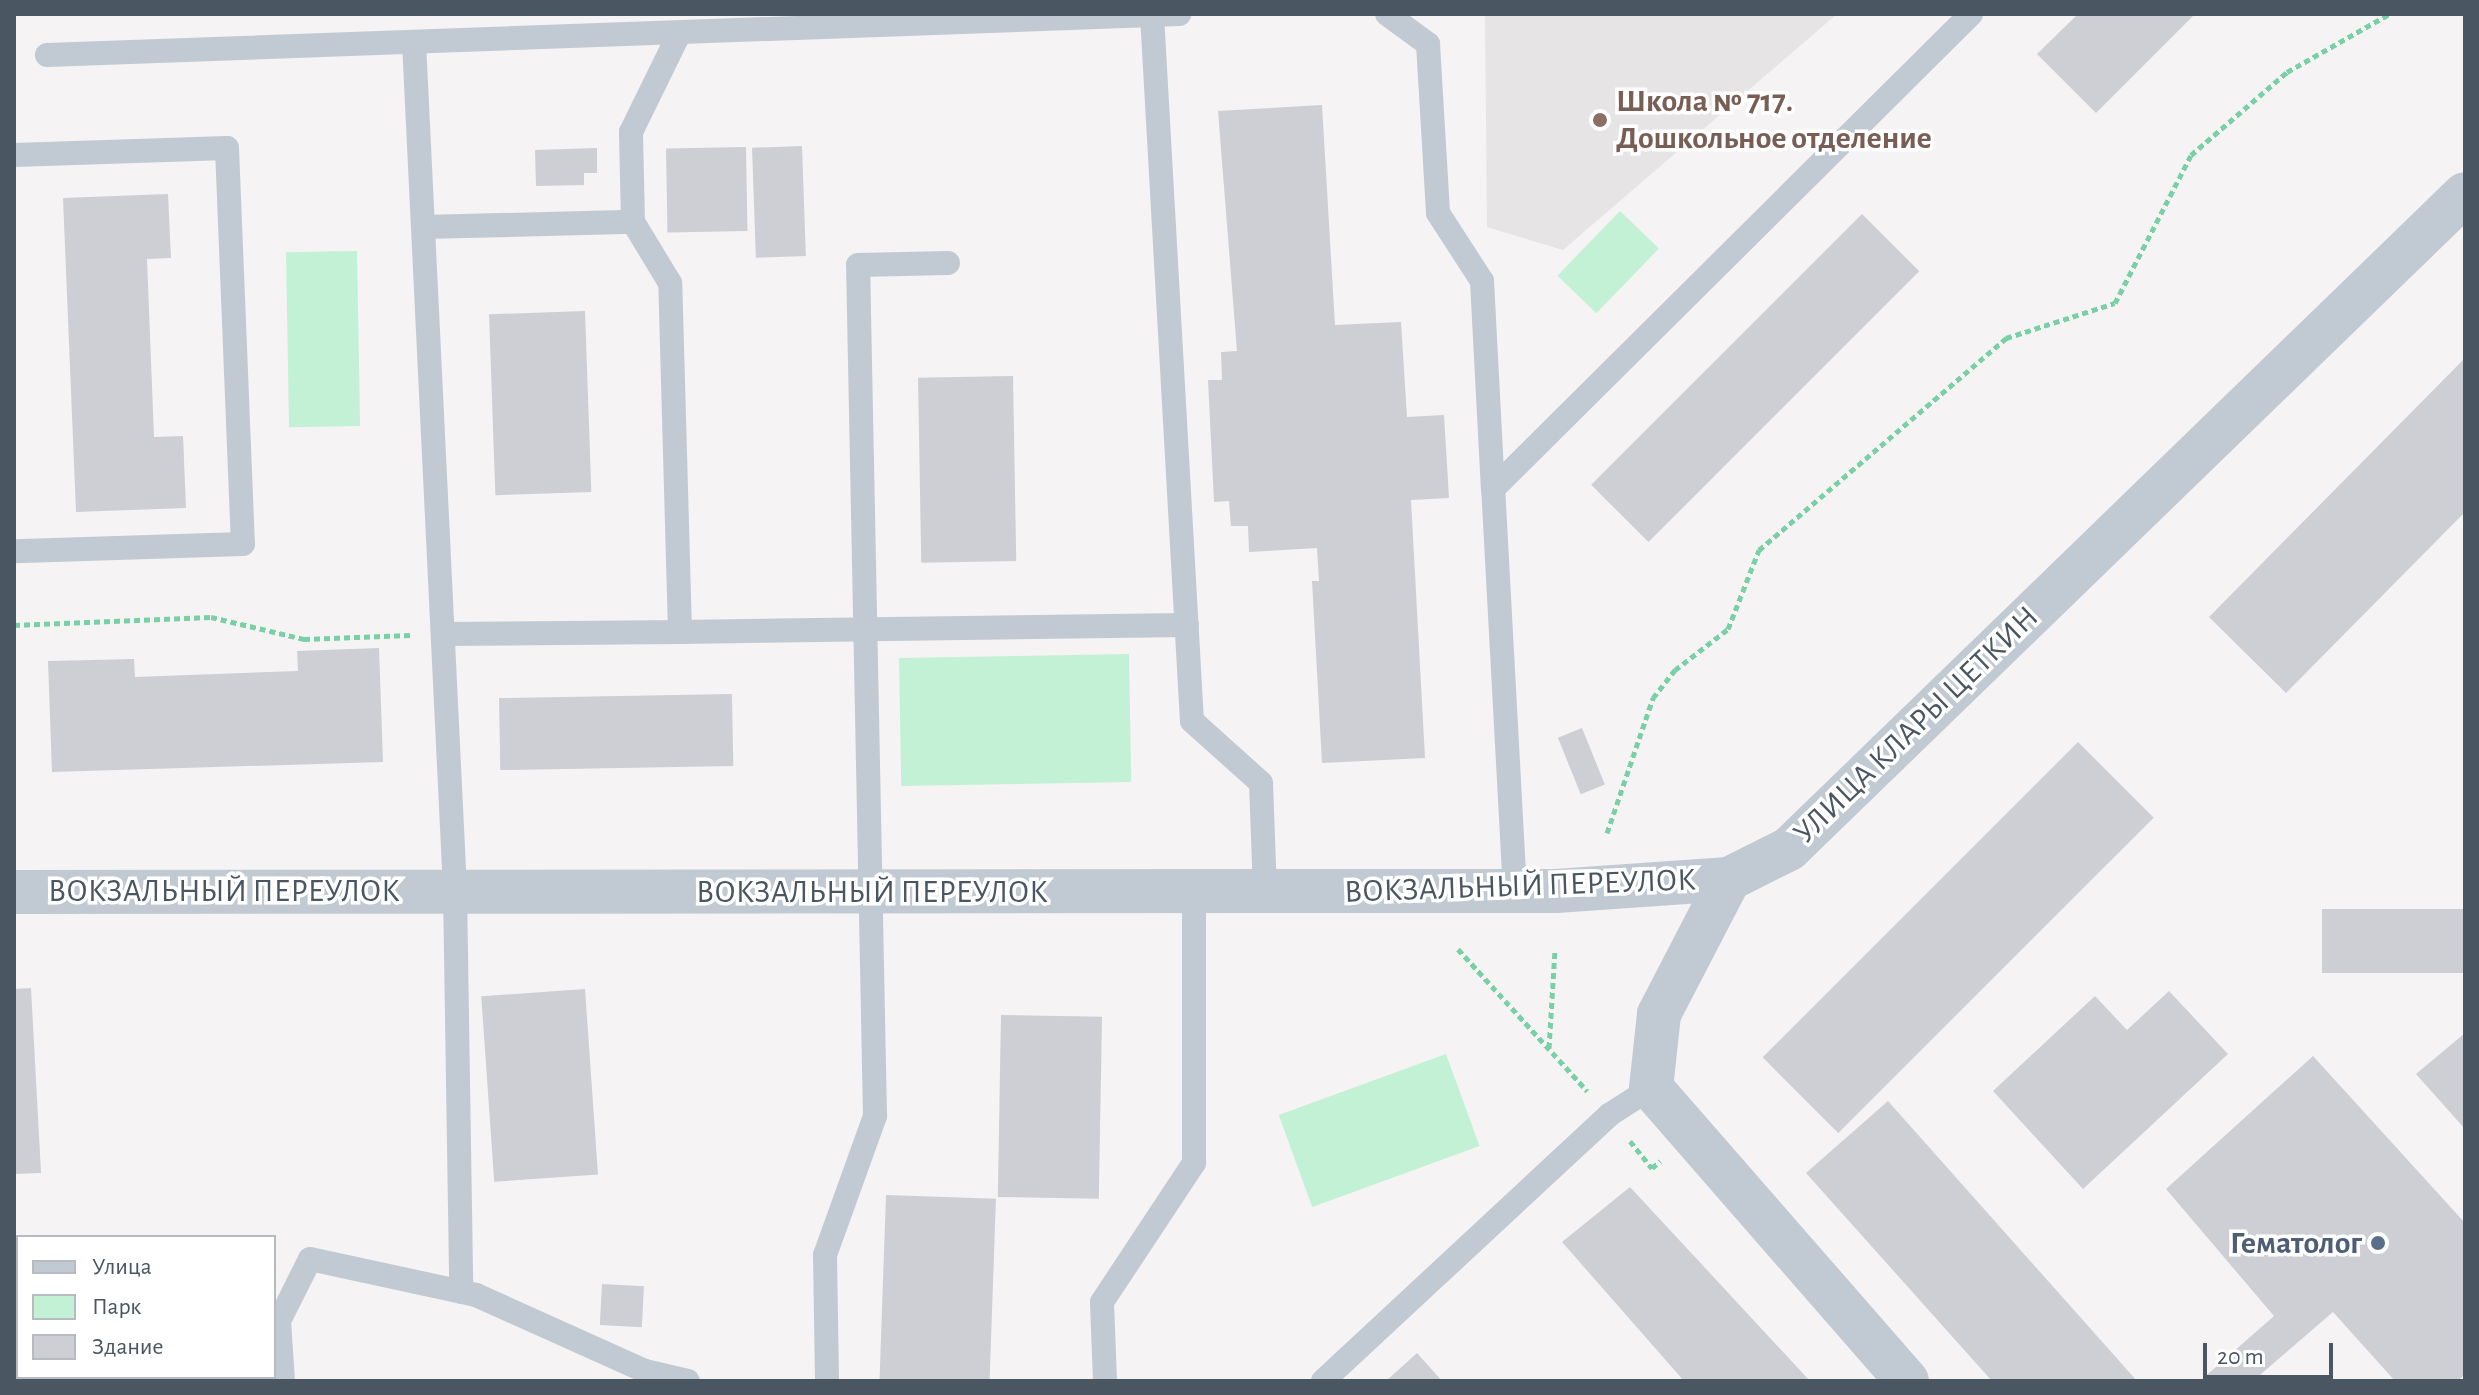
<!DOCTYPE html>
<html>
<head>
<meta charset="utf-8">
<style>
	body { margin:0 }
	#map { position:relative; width:2479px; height:1395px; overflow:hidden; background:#f5f3f3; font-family:"Alegreya Sans",sans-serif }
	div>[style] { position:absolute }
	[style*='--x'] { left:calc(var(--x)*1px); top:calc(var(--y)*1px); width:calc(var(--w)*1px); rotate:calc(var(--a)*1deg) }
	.education>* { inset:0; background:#e6e4e5 }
	.green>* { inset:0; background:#c3f1d5; transform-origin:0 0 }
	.building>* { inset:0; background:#cdcfd5; transform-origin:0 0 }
	.path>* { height:5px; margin-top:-2.5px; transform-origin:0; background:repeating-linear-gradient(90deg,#7ad0a6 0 6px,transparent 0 10px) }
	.service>* { height:24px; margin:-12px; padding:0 12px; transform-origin:12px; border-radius:12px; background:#c1cad2 }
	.tertiary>* { height:44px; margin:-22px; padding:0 22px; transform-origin:22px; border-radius:22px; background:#c1cad2 }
	.dots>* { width:22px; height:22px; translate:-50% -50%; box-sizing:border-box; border:4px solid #fff; border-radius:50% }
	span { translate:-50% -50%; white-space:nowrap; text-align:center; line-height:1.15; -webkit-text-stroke:7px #fff; paint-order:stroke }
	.education-label { font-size:32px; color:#785e54; font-weight:700 }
	.left { translate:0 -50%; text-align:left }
	.street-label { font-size:32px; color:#4a5661 }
	.service-label { font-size:32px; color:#4e5e75; font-weight:700 }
	.right { translate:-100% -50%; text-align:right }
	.frame { position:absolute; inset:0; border:16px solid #4a5661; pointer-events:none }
	.legend { position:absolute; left:16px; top:1235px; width:260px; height:144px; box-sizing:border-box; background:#fff; border:2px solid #b7bbc0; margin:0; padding:10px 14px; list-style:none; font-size:24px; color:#4a5661 }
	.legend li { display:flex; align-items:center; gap:16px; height:40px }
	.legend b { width:40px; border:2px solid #b7bbc0 }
	.scale { position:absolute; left:2203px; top:1343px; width:130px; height:36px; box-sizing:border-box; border:4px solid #4a5661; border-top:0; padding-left:10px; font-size:24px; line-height:28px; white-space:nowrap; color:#4a5661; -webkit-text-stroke:6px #fff; paint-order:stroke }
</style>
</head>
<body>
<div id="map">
	<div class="education">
		<i style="clip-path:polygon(1485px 14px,1837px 14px,1563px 250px,1487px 227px)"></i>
	</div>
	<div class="green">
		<i style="left:1620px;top:211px;width:54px;height:90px;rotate:44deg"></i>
		<i style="left:357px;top:251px;width:175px;height:71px;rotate:89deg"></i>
		<i style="left:1129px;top:654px;width:128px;height:230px;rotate:89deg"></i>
		<i style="left:1446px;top:1054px;width:98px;height:178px;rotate:70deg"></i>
	</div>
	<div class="building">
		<i style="clip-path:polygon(2078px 14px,2195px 14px,2096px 113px,2037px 54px)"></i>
		<i style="clip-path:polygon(1322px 105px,1335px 325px,1401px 322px,1407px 417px,1444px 415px,1449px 498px,1411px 500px,1425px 758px,1322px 763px,1312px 581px,1319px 581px,1317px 548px,1249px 552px,1248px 526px,1231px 526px,1229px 501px,1214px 502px,1208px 380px,1222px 380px,1221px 352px,1237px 351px,1218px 111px)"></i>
		<i style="left:802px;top:146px;width:110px;height:50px;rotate:88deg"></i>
		<i style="left:746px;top:147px;width:84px;height:80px;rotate:89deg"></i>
		<i style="clip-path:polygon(597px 148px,597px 173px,584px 173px,584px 185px,536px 186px,535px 150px)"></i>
		<i style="clip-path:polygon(168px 194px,171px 258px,147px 259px,154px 437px,183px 436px,186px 508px,76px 512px,63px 198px)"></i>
		<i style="left:1862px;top:214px;width:81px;height:383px;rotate:45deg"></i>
		<i style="left:585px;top:311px;width:181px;height:96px;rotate:88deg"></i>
		<i style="clip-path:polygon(2465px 358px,2465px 512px,2286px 693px,2209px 617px)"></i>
		<i style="left:1013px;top:376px;width:185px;height:95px;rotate:89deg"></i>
		<i style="clip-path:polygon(379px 648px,383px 762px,52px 772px,48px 661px,134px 659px,135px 677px,298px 671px,297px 651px)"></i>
		<i style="left:732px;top:694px;width:72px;height:233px;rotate:89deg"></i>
		<i style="left:1582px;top:728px;width:61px;height:26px;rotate:68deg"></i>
		<i style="left:2078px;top:742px;width:107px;height:446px;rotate:45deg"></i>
		<i style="left:2465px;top:909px;width:64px;height:143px;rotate:90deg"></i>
		<i style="clip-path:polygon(31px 988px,41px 1173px,14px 1174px,14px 989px)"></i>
		<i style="left:585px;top:989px;width:186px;height:104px;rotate:86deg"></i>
		<i style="clip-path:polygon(2169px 991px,2228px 1054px,2083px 1189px,1993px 1091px,2095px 996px,2127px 1030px)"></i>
		<i style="left:1001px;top:1015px;width:101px;height:182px;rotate:1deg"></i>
		<i style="clip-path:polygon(2465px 1033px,2465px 1129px,2416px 1074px)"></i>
		<i style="clip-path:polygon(2313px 1056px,2465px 1223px,2465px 1374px,2458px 1381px,2395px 1381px,2333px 1312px,2253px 1381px,2200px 1381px,2274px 1316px,2166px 1189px)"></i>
		<i style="clip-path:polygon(1888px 1101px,2137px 1381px,1992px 1381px,1806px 1173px)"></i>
		<i style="clip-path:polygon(1630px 1187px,1810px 1381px,1684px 1381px,1562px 1242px)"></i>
		<i style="left:886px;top:1195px;width:110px;height:186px;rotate:2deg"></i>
		<i style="left:602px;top:1284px;width:42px;height:41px;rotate:3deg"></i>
		<i style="clip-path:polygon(1417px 1353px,1442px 1381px,1386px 1381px)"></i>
	</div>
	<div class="path">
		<i style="--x:14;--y:625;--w:197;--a:-2.3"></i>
		<i style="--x:211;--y:617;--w:96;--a:13.3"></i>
		<i style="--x:304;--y:639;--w:106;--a:-2.2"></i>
		<i style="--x:1607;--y:833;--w:143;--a:-71.2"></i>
		<i style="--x:1653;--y:698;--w:36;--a:-52"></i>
		<i style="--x:1675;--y:670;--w:67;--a:-37.7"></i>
		<i style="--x:1728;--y:629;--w:85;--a:-68.6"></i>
		<i style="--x:1759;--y:550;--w:326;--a:-40.6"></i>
		<i style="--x:2006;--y:338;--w:114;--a:-17.8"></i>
		<i style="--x:2115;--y:303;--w:166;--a:-62.8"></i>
		<i style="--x:2191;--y:155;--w:127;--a:-40.8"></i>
		<i style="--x:2287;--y:72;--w:117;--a:-29.6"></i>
		<i style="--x:1458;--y:949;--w:192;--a:47.7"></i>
		<i style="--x:1549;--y:1048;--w:98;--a:-86.5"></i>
		<i style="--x:1630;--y:1141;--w:35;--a:51"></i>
		<i style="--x:1652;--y:1168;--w:11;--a:-41"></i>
	</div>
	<div class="service">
		<i style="--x:1387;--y:14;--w:51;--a:36.2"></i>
		<i style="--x:1428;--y:44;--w:169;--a:86.6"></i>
		<i style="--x:1438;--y:213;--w:81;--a:57.1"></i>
		<i style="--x:1482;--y:281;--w:208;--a:87"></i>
		<i style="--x:1152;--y:15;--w:707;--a:86.76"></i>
		<i style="--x:1192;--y:721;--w:93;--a:41.9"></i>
		<i style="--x:1261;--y:783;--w:108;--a:87.9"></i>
		<i style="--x:414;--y:42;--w:849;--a:87.23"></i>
		<i style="--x:455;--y:890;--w:402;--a:89.1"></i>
		<i style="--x:47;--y:55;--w:1133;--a:-2.07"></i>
		<i style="--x:14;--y:155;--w:213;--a:-1.9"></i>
		<i style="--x:227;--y:148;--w:396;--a:87.7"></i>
		<i style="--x:243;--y:544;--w:229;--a:178.2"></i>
		<i style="--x:423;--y:227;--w:210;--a:-1.4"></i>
		<i style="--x:680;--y:632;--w:507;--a:-0.79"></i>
		<i style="--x:443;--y:634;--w:237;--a:-0.5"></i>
		<i style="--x:680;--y:632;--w:349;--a:-91.6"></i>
		<i style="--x:670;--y:283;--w:71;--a:-121.2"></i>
		<i style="--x:633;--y:222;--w:90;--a:-91.3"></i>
		<i style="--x:631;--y:132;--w:111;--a:-63.9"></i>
		<i style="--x:1515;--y:892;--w:404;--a:-93.1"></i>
		<i style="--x:1493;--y:489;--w:674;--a:-44.82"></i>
		<i style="--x:283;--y:1381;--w:60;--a:-93.8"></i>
		<i style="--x:279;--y:1321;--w:69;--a:-63.4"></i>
		<i style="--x:310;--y:1259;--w:170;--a:12.2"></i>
		<i style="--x:476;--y:1295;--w:185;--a:24.2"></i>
		<i style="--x:645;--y:1371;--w:44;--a:13.1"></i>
		<i style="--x:827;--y:1381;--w:126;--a:-90.9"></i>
		<i style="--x:825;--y:1255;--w:148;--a:-70.2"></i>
		<i style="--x:875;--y:1116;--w:851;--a:-91.14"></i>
		<i style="--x:858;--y:265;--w:90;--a:-1.3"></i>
		<i style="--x:1105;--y:1381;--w:79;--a:-92.2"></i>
		<i style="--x:1102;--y:1302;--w:167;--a:-56.5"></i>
		<i style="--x:1194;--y:1163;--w:272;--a:-90"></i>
		<i style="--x:1323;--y:1381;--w:391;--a:-42.9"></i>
		<i style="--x:1609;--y:1115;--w:50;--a:-32.7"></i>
	</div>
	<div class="tertiary">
		<i style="--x:14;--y:892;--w:1542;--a:-0.04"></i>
		<i style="--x:1556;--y:891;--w:173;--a:-4"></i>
		<i style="--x:1907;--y:1381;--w:389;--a:-131.1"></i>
		<i style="--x:1651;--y:1088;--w:74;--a:-83.8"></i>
		<i style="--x:1659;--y:1014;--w:152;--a:-62.6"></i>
		<i style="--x:1729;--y:879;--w:67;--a:-26.6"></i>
		<i style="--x:1789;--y:849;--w:941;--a:-44.1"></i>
	</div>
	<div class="dots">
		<i style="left:1600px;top:120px;background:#8d6e63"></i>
		<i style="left:2378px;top:1243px;background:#5c6f8a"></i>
	</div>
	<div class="education-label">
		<span class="left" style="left:1616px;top:120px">Школа № 717.<br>Дошкольное отделение</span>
	</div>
	<div class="street-label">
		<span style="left:1916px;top:725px;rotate:-44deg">УЛИЦА КЛАРЫ ЦЕТКИН</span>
		<span style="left:1520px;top:886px;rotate:-2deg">ВОКЗАЛЬНЫЙ ПЕРЕУЛОК</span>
		<span style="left:224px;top:891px">ВОКЗАЛЬНЫЙ ПЕРЕУЛОК</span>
		<span style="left:872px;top:892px">ВОКЗАЛЬНЫЙ ПЕРЕУЛОК</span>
	</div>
	<div class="service-label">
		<span class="right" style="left:2362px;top:1243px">Гематолог</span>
	</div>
	<div class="frame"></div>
	<ul class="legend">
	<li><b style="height:10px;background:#c1cad2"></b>Улица</li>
	<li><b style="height:22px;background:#c3f1d5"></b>Парк</li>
	<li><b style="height:22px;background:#cdcfd5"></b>Здание</li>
	</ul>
	<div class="scale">20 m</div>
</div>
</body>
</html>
